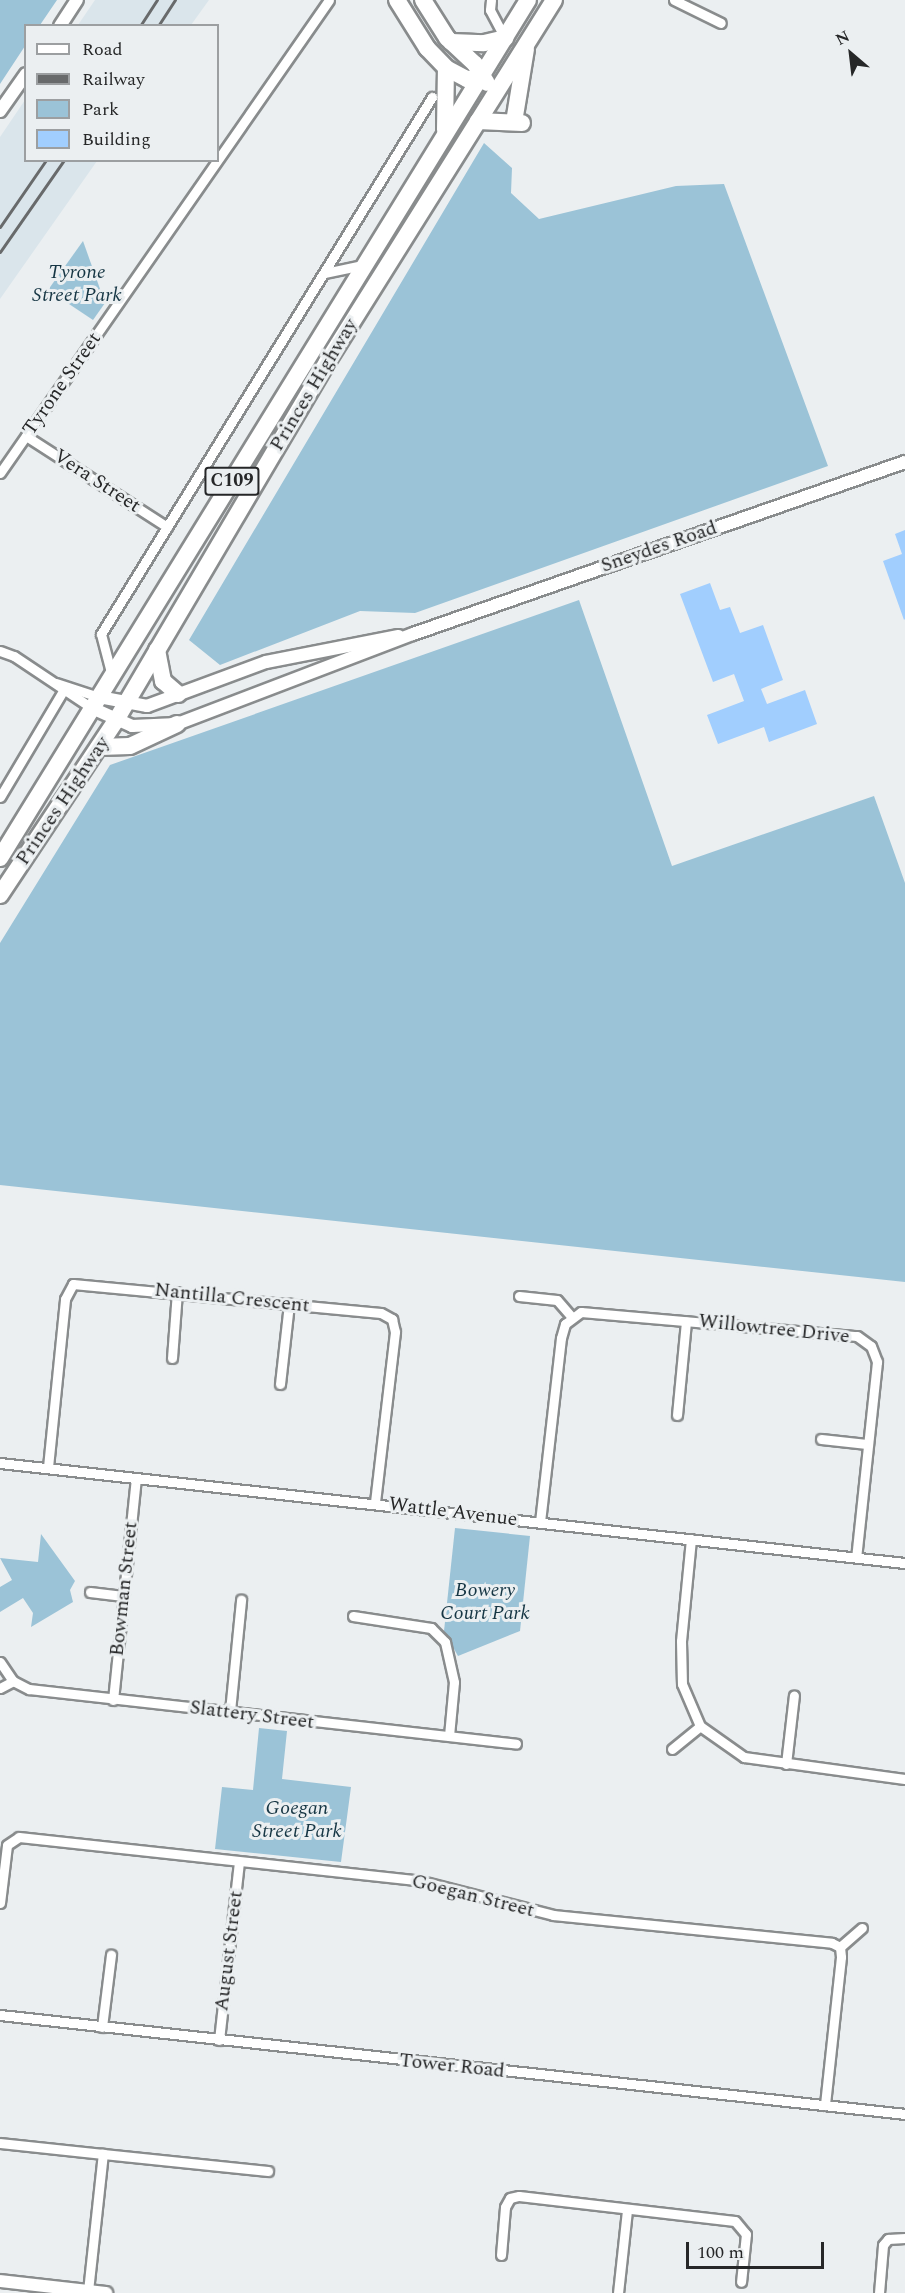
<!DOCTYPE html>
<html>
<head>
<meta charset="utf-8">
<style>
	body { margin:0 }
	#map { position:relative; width:905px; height:2293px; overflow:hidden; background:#ebeff1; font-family:Spectral,serif }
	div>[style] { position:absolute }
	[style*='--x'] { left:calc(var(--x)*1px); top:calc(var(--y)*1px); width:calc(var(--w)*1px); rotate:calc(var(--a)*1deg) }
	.built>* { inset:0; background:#dae5eb }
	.green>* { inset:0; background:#9bc3d7 }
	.building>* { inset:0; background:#a1cefe }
	.roads { filter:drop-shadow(2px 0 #898c8d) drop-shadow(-2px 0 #898c8d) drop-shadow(0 2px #898c8d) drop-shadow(0 -2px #898c8d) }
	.street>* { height:9px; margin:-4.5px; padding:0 4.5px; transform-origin:4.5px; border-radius:4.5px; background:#fff }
	.secondary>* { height:12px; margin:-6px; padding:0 6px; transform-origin:6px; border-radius:6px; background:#fff }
	.highway>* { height:16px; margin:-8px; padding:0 8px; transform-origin:8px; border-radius:8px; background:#fff }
	.rail>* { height:3px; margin:-1.5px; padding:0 1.5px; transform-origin:1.5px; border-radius:1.5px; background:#686a6b }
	span { translate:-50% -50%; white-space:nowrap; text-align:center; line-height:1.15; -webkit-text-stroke:6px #ebeff1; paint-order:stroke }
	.shield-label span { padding:2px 4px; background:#ebeff1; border:2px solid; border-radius:4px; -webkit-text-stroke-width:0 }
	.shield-label { font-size:18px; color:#262728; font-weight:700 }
	.park-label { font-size:20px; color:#163644; font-style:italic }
	.street-label { font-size:20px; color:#262728 }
	.legend { position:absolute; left:24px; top:24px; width:195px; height:138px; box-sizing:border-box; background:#ebeff1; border:2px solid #9c9fa1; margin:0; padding:8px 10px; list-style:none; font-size:18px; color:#262728 }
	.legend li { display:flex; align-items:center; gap:12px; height:30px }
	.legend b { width:30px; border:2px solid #9c9fa1 }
	.north { position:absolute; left:821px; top:24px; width:60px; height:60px; -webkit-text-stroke:4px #ebeff1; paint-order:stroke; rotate:332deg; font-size:16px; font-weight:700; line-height:24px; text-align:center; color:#262728 }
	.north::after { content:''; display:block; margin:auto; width:21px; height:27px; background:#262728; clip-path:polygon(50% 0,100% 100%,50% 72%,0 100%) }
	.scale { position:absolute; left:686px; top:2242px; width:138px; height:27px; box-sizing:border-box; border:3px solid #262728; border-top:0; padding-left:8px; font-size:18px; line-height:21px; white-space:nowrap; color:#262728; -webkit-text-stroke:4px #ebeff1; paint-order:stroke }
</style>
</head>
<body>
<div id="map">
	<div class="built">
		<i style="clip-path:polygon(95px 0,209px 0,191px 25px,78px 25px)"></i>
		<i style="clip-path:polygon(25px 100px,26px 160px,97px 161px,0 299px,0 137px)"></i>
	</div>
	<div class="green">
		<i style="clip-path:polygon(0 0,57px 0,40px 25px,26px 26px,25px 46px,0 84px)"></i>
		<i style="clip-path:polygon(484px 143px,512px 168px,511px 193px,539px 219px,676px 186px,724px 184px,828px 466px,415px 613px,360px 611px,220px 665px,189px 640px)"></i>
		<i style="clip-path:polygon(83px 241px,105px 303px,93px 320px,48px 290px)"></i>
		<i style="clip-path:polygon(579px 600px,672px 866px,874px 796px,905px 883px,905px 1282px,0 1185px,0 943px,110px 765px)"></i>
		<i style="clip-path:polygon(455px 1528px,530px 1536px,520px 1631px,458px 1656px,444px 1631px)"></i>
		<i style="clip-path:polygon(41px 1534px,75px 1581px,70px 1590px,73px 1602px,31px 1627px,33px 1613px,23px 1598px,0 1612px,0 1587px,12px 1580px,0 1558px,38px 1562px)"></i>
		<i style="clip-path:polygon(259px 1728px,287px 1731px,282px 1779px,351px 1787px,341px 1862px,215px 1849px,222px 1787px,253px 1790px)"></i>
	</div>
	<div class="building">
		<i style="clip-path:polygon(905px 530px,905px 619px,904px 620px,883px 561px,902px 554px,895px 534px)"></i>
		<i style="clip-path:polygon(710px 583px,720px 610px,730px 607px,740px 633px,763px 625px,783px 680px,761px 689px,767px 704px,805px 690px,817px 724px,769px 742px,764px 727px,718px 744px,707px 715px,744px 701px,734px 674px,713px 682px,680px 594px)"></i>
	</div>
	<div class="roads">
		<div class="street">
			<i style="--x:491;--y:0;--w:10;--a:96"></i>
			<i style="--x:490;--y:10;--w:32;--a:62"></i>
			<i style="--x:674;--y:0;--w:52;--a:26.1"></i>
			<i style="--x:325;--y:273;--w:40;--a:-12"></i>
			<i style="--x:26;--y:436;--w:168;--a:32.8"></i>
			<i style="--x:0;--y:473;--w:576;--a:-55.18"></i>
			<i style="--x:0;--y:651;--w:15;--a:20"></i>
			<i style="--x:14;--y:656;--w:94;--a:33.7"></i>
			<i style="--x:112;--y:676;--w:43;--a:-104.7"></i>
			<i style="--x:101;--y:634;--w:631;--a:-58.35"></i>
			<i style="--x:56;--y:683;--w:45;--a:18"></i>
			<i style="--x:0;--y:797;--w:123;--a:-59.3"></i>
			<i style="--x:519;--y:1296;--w:38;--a:6"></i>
			<i style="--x:557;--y:1300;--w:23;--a:49"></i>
			<i style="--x:172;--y:1358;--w:66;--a:-85.7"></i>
			<i style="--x:280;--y:1384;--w:81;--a:-83.6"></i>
			<i style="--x:677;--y:1415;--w:94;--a:-84.5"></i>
			<i style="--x:821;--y:1439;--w:46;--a:6.2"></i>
			<i style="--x:0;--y:1463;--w:911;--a:6.31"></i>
			<i style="--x:48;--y:1467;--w:169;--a:-84.2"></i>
			<i style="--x:65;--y:1299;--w:17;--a:-62"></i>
			<i style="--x:73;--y:1284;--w:309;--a:5.4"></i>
			<i style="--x:381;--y:1313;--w:13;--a:29"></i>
			<i style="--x:392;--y:1319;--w:13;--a:77"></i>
			<i style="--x:395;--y:1332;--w:172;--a:96.7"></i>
			<i style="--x:540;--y:1522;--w:185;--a:-83.5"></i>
			<i style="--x:561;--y:1338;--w:15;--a:-74"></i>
			<i style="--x:565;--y:1324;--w:20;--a:-37"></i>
			<i style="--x:581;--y:1312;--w:277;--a:5"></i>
			<i style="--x:857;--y:1336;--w:17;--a:36"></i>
			<i style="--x:871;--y:1346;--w:17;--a:69"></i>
			<i style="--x:877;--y:1362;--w:196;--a:96.1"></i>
			<i style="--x:691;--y:1539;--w:102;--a:95.6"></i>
			<i style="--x:681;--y:1641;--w:43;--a:88.7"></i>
			<i style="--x:682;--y:1684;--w:46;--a:66.8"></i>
			<i style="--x:700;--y:1726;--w:54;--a:35.2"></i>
			<i style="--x:744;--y:1757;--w:162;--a:7.8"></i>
			<i style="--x:90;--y:1592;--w:33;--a:7"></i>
			<i style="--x:353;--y:1616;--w:79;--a:8.7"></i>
			<i style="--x:431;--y:1628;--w:20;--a:45"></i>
			<i style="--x:445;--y:1642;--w:41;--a:77.3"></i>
			<i style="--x:454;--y:1682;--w:54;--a:95.3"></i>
			<i style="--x:0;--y:1662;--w:23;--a:56"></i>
			<i style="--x:13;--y:1681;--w:18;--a:27"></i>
			<i style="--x:29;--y:1689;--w:490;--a:6.4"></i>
			<i style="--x:0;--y:1688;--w:15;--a:-28"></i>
			<i style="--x:113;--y:1700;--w:223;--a:-84.1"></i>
			<i style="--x:230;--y:1711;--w:112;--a:-84.3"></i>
			<i style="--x:672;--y:1749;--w:36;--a:-39"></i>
			<i style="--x:786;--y:1764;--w:69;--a:-83.4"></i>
			<i style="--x:0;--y:1903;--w:58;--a:-83.1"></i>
			<i style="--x:7;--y:1845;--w:14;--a:-34"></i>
			<i style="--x:19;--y:1837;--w:404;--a:6.2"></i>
			<i style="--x:421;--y:1881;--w:136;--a:14.4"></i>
			<i style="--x:553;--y:1915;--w:280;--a:5.7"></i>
			<i style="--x:832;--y:1943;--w:9;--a:27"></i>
			<i style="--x:840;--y:1947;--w:10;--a:84"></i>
			<i style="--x:841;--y:1957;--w:149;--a:96.2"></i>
			<i style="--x:840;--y:1947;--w:29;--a:-41"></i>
			<i style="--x:0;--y:2015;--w:910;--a:6.24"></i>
			<i style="--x:102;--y:2027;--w:73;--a:-82.9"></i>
			<i style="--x:219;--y:2040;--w:179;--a:-83.6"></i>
			<i style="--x:0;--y:2143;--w:104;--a:6.1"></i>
			<i style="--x:501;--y:2255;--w:48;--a:-85.2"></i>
			<i style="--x:505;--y:2207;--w:10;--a:-61"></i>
			<i style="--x:510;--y:2198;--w:9;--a:-13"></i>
			<i style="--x:519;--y:2196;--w:217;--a:6.6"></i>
			<i style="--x:735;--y:2221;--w:17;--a:50"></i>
			<i style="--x:746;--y:2234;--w:48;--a:95.9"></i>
			<i style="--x:88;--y:2291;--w:138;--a:-83.8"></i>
			<i style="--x:103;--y:2154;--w:166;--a:5.9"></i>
			<i style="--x:618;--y:2293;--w:83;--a:-83.8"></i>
			<i style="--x:879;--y:2293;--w:48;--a:-85.2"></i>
			<i style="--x:883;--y:2245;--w:8;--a:-50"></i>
			<i style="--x:888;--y:2239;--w:17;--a:-3"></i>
		</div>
		<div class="secondary">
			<i style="--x:60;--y:26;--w:31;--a:-57"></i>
			<i style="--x:0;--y:111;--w:45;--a:-54.9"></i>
			<i style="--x:99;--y:697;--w:49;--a:10.6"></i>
			<i style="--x:147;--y:706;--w:127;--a:-20.3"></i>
			<i style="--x:266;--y:662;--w:135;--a:-11.1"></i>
			<i style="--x:92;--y:708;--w:44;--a:24.2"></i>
			<i style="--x:132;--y:726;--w:45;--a:-2.5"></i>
			<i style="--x:177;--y:724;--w:253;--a:-20.9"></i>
			<i style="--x:413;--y:634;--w:521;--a:-19.27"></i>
			<i style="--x:0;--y:2281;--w:107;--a:6.5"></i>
		</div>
		<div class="highway">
			<i style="--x:397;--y:0;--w:57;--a:58"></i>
			<i style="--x:427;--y:48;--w:28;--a:46"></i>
			<i style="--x:446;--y:68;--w:24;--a:28"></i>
			<i style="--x:467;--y:79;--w:14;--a:-4"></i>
			<i style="--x:423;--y:0;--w:45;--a:57.7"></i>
			<i style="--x:447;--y:38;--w:38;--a:43"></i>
			<i style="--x:475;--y:64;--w:22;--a:58"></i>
			<i style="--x:451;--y:42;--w:33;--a:2"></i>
			<i style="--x:484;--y:43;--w:22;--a:-13"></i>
			<i style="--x:515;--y:116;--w:68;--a:-80.7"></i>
			<i style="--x:478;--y:121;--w:44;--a:2.6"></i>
			<i style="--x:445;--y:130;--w:62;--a:-89.1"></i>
			<i style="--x:157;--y:650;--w:32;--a:79"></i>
			<i style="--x:163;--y:681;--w:20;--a:41"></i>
			<i style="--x:99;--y:747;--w:31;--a:-2"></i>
			<i style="--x:130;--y:746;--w:52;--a:-25.1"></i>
			<i style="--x:0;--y:858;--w:1007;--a:-58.39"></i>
			<i style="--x:0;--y:895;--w:208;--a:-56.4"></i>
			<i style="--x:115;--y:722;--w:418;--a:-59.5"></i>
			<i style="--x:327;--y:362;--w:427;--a:-57.9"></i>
		</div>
	</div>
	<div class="rail">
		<i style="--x:140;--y:26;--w:31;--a:-57"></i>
		<i style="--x:158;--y:26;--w:31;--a:-57"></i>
		<i style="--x:0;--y:227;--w:81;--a:-55.5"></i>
		<i style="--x:0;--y:252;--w:112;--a:-55.2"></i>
	</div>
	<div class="shield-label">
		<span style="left:232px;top:481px">C109</span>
	</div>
	<div class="park-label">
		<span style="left:77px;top:284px">Tyrone<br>Street Park</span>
		<span style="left:485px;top:1602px">Bowery<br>Court Park</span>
		<span style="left:297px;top:1820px">Goegan<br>Street Park</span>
	</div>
	<div class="street-label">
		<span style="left:62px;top:384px;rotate:-55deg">Tyrone Street</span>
		<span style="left:314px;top:385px;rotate:-59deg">Princes Highway</span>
		<span style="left:97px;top:481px;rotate:33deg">Vera Street</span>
		<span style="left:659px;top:547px;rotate:-19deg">Sneydes Road</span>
		<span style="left:63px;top:801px;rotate:-56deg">Princes Highway</span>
		<span style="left:232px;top:1298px;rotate:6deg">Nantilla Crescent</span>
		<span style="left:774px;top:1329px;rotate:6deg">Willowtree Drive</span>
		<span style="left:453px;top:1512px;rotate:7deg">Wattle Avenue</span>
		<span style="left:124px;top:1589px;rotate:-84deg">Bowman Street</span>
		<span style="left:252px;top:1715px;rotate:7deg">Slattery Street</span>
		<span style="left:473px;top:1896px;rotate:14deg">Goegan Street</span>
		<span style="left:229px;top:1951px;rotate:-83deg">August Street</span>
		<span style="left:452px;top:2066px;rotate:6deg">Tower Road</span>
	</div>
	<ul class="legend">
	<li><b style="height:8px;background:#fff"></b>Road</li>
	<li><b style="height:8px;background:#686a6b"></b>Railway</li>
	<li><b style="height:16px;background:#9bc3d7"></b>Park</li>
	<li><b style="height:16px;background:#a1cefe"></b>Building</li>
	</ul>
	<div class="north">N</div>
	<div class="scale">100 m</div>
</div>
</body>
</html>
